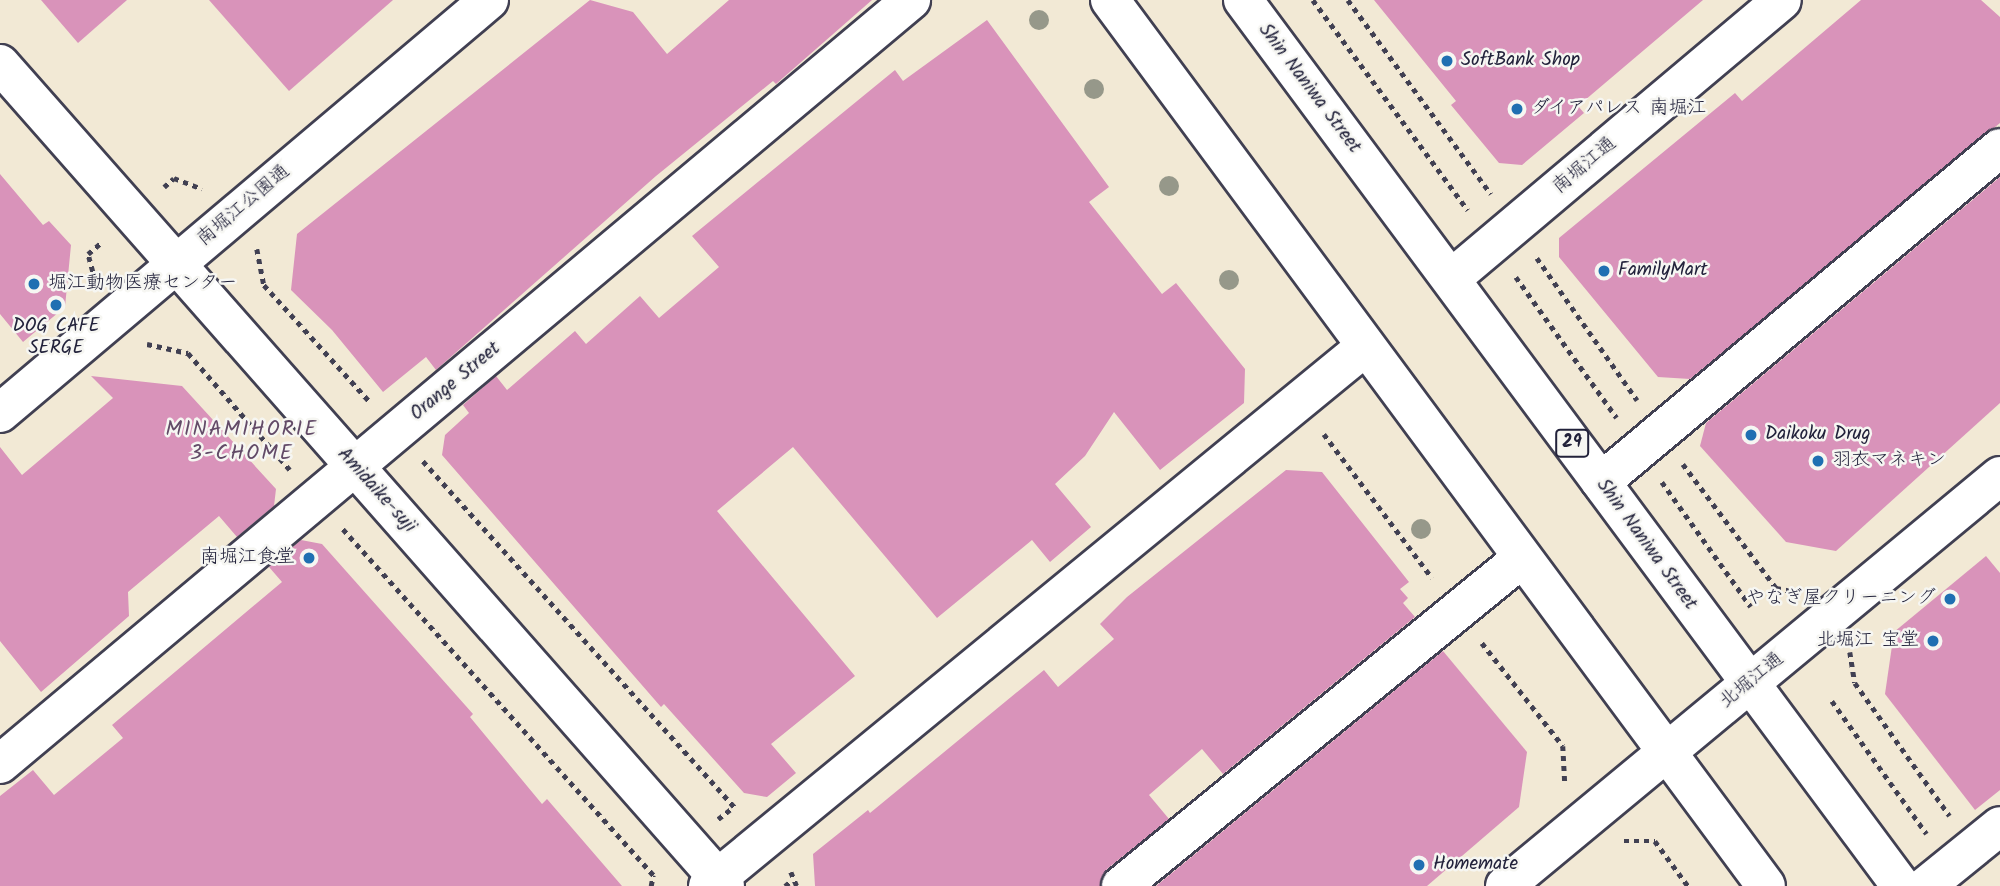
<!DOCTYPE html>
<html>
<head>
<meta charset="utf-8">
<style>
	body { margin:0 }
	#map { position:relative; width:2000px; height:886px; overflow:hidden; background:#f2e9d5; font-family:Kalam,"Klee One",sans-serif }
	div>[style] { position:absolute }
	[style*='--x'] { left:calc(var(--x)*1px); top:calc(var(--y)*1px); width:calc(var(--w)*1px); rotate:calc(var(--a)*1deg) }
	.building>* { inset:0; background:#d993ba }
	.path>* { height:4.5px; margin-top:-2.25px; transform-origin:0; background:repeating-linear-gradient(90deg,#414052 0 5px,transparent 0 10px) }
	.roads { filter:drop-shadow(2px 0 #414052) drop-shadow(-2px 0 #414052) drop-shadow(0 2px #414052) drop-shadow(0 -2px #414052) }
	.street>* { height:38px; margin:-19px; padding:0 19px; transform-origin:19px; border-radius:19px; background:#fff }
	.secondary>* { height:38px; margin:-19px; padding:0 19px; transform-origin:19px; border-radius:19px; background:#fff }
	.primary>* { height:38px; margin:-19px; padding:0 19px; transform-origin:19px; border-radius:19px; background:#fff }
	.trees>* { width:20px; height:20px; margin:-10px; border-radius:50%; background:#96988a }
	.dots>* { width:19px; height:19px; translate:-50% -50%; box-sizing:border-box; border:4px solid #f6f6f2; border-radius:50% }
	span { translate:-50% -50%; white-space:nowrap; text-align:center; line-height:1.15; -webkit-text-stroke:5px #f6f6f2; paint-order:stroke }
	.shield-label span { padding:2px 5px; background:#f6f6f2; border:2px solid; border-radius:5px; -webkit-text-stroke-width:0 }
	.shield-label { font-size:18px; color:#22223b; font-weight:700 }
	.poi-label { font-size:19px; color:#22223b }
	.left { translate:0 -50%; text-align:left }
	.right { translate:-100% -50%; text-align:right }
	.street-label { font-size:19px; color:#22223b }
	.neighbourhood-label { font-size:21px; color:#624a67; letter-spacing:2px }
</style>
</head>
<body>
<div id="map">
	<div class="building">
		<i style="clip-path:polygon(41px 0,127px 0,78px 43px)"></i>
		<i style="clip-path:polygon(209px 0,393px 0,289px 91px)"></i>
		<i style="clip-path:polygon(590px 0,633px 12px,667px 54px,729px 0,872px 0,776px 84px,773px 81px,656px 176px,436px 370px,426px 357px,383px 392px,332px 330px,291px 290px,297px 234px)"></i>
		<i style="clip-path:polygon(1374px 0,1703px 0,1578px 106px,1584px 113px,1522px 165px,1499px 163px,1451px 105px,1456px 101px)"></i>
		<i style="clip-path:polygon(1861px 0,1981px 0,2000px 17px,2000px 123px,1690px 379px,1658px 377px,1559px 257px,1559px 238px,1735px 93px,1742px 101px)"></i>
		<i style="clip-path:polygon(987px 20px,1109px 187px,1089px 202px,1162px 294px,1176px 283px,1245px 369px,1244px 403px,1160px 470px,1114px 412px,1085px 456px,1055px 484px,1091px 527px,1050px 562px,1032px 540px,937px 618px,793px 447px,717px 511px,855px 676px,771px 744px,796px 773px,767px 797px,744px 793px,664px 704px,661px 707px,442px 455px,445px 435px,469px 413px,463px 405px,496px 376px,507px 390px,575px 331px,586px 344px,640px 296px,659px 318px,719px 267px,692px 236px,895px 70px,903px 81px)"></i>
		<i style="clip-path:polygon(0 174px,43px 225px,49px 221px,71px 245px,65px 307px,23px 342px,0 314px)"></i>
		<i style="clip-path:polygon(2000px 177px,2000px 403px,1836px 551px,1786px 542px,1700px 446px,1706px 423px)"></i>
		<i style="clip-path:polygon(91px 376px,182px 386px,276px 489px,274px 506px,237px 537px,219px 516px,128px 592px,129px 616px,41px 692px,0 641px,0 447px,22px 475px,113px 398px)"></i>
		<i style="clip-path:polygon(1286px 470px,1322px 472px,1409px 582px,1400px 589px,1408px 598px,1403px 603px,1415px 617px,1223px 774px,1202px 749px,1149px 795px,1169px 819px,1107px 869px,1100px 886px,815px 886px,813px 854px,868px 810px,870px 813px,1044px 670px,1058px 687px,1114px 639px,1100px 624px,1127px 597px)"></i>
		<i style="clip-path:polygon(301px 540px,322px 544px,473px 714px,470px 717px,542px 804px,547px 799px,622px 886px,0 886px,0 796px,33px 770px,54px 795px,123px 738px,112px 725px,282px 582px,269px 567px)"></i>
		<i style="clip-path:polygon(1986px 556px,2000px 573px,2000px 790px,1975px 810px,1885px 694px,1894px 632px)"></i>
		<i style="clip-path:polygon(1443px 651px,1527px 752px,1519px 807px,1427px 886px,1156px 886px)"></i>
	</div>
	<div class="path">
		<i style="--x:1313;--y:0;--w:261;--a:53.6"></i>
		<i style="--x:1348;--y:0;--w:241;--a:53.6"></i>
		<i style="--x:164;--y:187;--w:13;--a:-42"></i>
		<i style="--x:174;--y:178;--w:30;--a:21"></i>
		<i style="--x:257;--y:249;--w:37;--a:79"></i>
		<i style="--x:264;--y:285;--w:158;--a:47.8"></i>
		<i style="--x:1537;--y:258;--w:174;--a:54.8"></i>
		<i style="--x:1516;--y:277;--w:173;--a:54.4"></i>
		<i style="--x:95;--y:281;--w:28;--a:-105"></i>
		<i style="--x:88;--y:254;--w:18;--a:-41"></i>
		<i style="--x:147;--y:344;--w:42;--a:12.4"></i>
		<i style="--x:188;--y:353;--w:155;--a:48.9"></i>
		<i style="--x:1324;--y:434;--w:180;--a:53.1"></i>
		<i style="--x:423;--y:461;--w:469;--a:48"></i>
		<i style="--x:1683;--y:464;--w:155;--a:53.1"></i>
		<i style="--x:1776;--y:588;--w:21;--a:11"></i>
		<i style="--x:1662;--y:482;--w:153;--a:54.5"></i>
		<i style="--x:343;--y:529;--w:465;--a:48.1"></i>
		<i style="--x:1482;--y:643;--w:131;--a:51.8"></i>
		<i style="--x:1563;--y:746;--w:39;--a:87"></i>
		<i style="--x:1850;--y:652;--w:31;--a:81"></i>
		<i style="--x:1855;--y:683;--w:163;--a:54.5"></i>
		<i style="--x:1832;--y:701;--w:163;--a:54.5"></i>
		<i style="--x:718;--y:819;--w:16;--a:-38"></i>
		<i style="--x:1624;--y:841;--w:31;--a:0"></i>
		<i style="--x:1655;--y:841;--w:56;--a:53.7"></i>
		<i style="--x:791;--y:872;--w:15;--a:67"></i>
		<i style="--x:651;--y:886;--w:11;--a:-80"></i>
		<i style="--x:785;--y:886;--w:9;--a:-41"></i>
	</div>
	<div class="roads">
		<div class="street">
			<i style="--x:1601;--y:482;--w:520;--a:-39.93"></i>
			<i style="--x:1121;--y:886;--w:517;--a:-39.27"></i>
			<i style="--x:1926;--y:886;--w:95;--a:-39"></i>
		</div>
		<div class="secondary">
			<i style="--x:0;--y:64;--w:1096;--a:48.59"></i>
			<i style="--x:1452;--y:278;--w:431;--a:-40.1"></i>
			<i style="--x:0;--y:413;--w:640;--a:-40.18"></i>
			<i style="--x:0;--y:764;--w:1189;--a:-39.98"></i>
			<i style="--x:708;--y:886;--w:850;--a:-39.37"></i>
			<i style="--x:1505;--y:886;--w:643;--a:-39.63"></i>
		</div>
		<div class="primary">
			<i style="--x:1110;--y:0;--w:1102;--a:53.48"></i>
			<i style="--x:1243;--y:0;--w:1104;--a:53.4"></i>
		</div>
	</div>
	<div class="trees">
		<i style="left:1039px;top:20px"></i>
		<i style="left:1094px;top:89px"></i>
		<i style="left:1169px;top:186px"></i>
		<i style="left:1229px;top:280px"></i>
		<i style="left:1421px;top:529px"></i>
	</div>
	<div class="dots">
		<i style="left:1447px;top:61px;background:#1f6fb2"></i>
		<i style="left:1517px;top:109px;background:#1f6fb2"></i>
		<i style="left:1604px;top:271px;background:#1f6fb2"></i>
		<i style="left:34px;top:284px;background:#1f6fb2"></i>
		<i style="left:56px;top:305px;background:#1f6fb2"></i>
		<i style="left:1751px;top:435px;background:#1f6fb2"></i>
		<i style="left:1818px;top:461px;background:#1f6fb2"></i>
		<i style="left:309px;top:558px;background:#1f6fb2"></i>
		<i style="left:1950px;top:599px;background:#1f6fb2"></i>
		<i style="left:1933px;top:641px;background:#1f6fb2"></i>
		<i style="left:1419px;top:865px;background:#1f6fb2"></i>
	</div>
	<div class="shield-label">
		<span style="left:1572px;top:443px">29</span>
	</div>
	<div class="poi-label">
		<span class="left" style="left:1461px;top:61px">SoftBank Shop</span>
		<span class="left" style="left:1531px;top:109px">ダイアパレス 南堀江</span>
		<span class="left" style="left:1618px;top:271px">FamilyMart</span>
		<span class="left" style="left:48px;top:284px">堀江動物医療センター</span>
		<span style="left:56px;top:338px">DOG CAFE<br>SERGE</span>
		<span class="left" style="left:1765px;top:435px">Daikoku Drug</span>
		<span class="left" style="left:1832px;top:461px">羽衣マネキン</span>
		<span class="right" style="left:295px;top:558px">南堀江食堂</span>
		<span class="right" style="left:1936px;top:599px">やなぎ屋クリーニング</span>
		<span class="right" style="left:1919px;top:641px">北堀江 宝堂</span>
		<span class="left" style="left:1433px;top:865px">Homemate</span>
	</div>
	<div class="street-label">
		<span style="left:1309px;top:89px;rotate:53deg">Shin Naniwa Street</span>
		<span style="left:1585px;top:166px;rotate:-40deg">南堀江通</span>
		<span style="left:244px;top:206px;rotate:-40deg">南堀江公園通</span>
		<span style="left:456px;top:382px;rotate:-40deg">Orange Street</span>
		<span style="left:376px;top:491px;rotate:48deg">Amidaike-suji</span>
		<span style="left:1646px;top:545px;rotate:54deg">Shin Naniwa Street</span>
		<span style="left:1752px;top:681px;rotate:-39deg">北堀江通</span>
	</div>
	<div class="neighbourhood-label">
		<span style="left:242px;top:442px">MINAMIHORIE<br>3-CHOME</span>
	</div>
</div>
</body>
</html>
